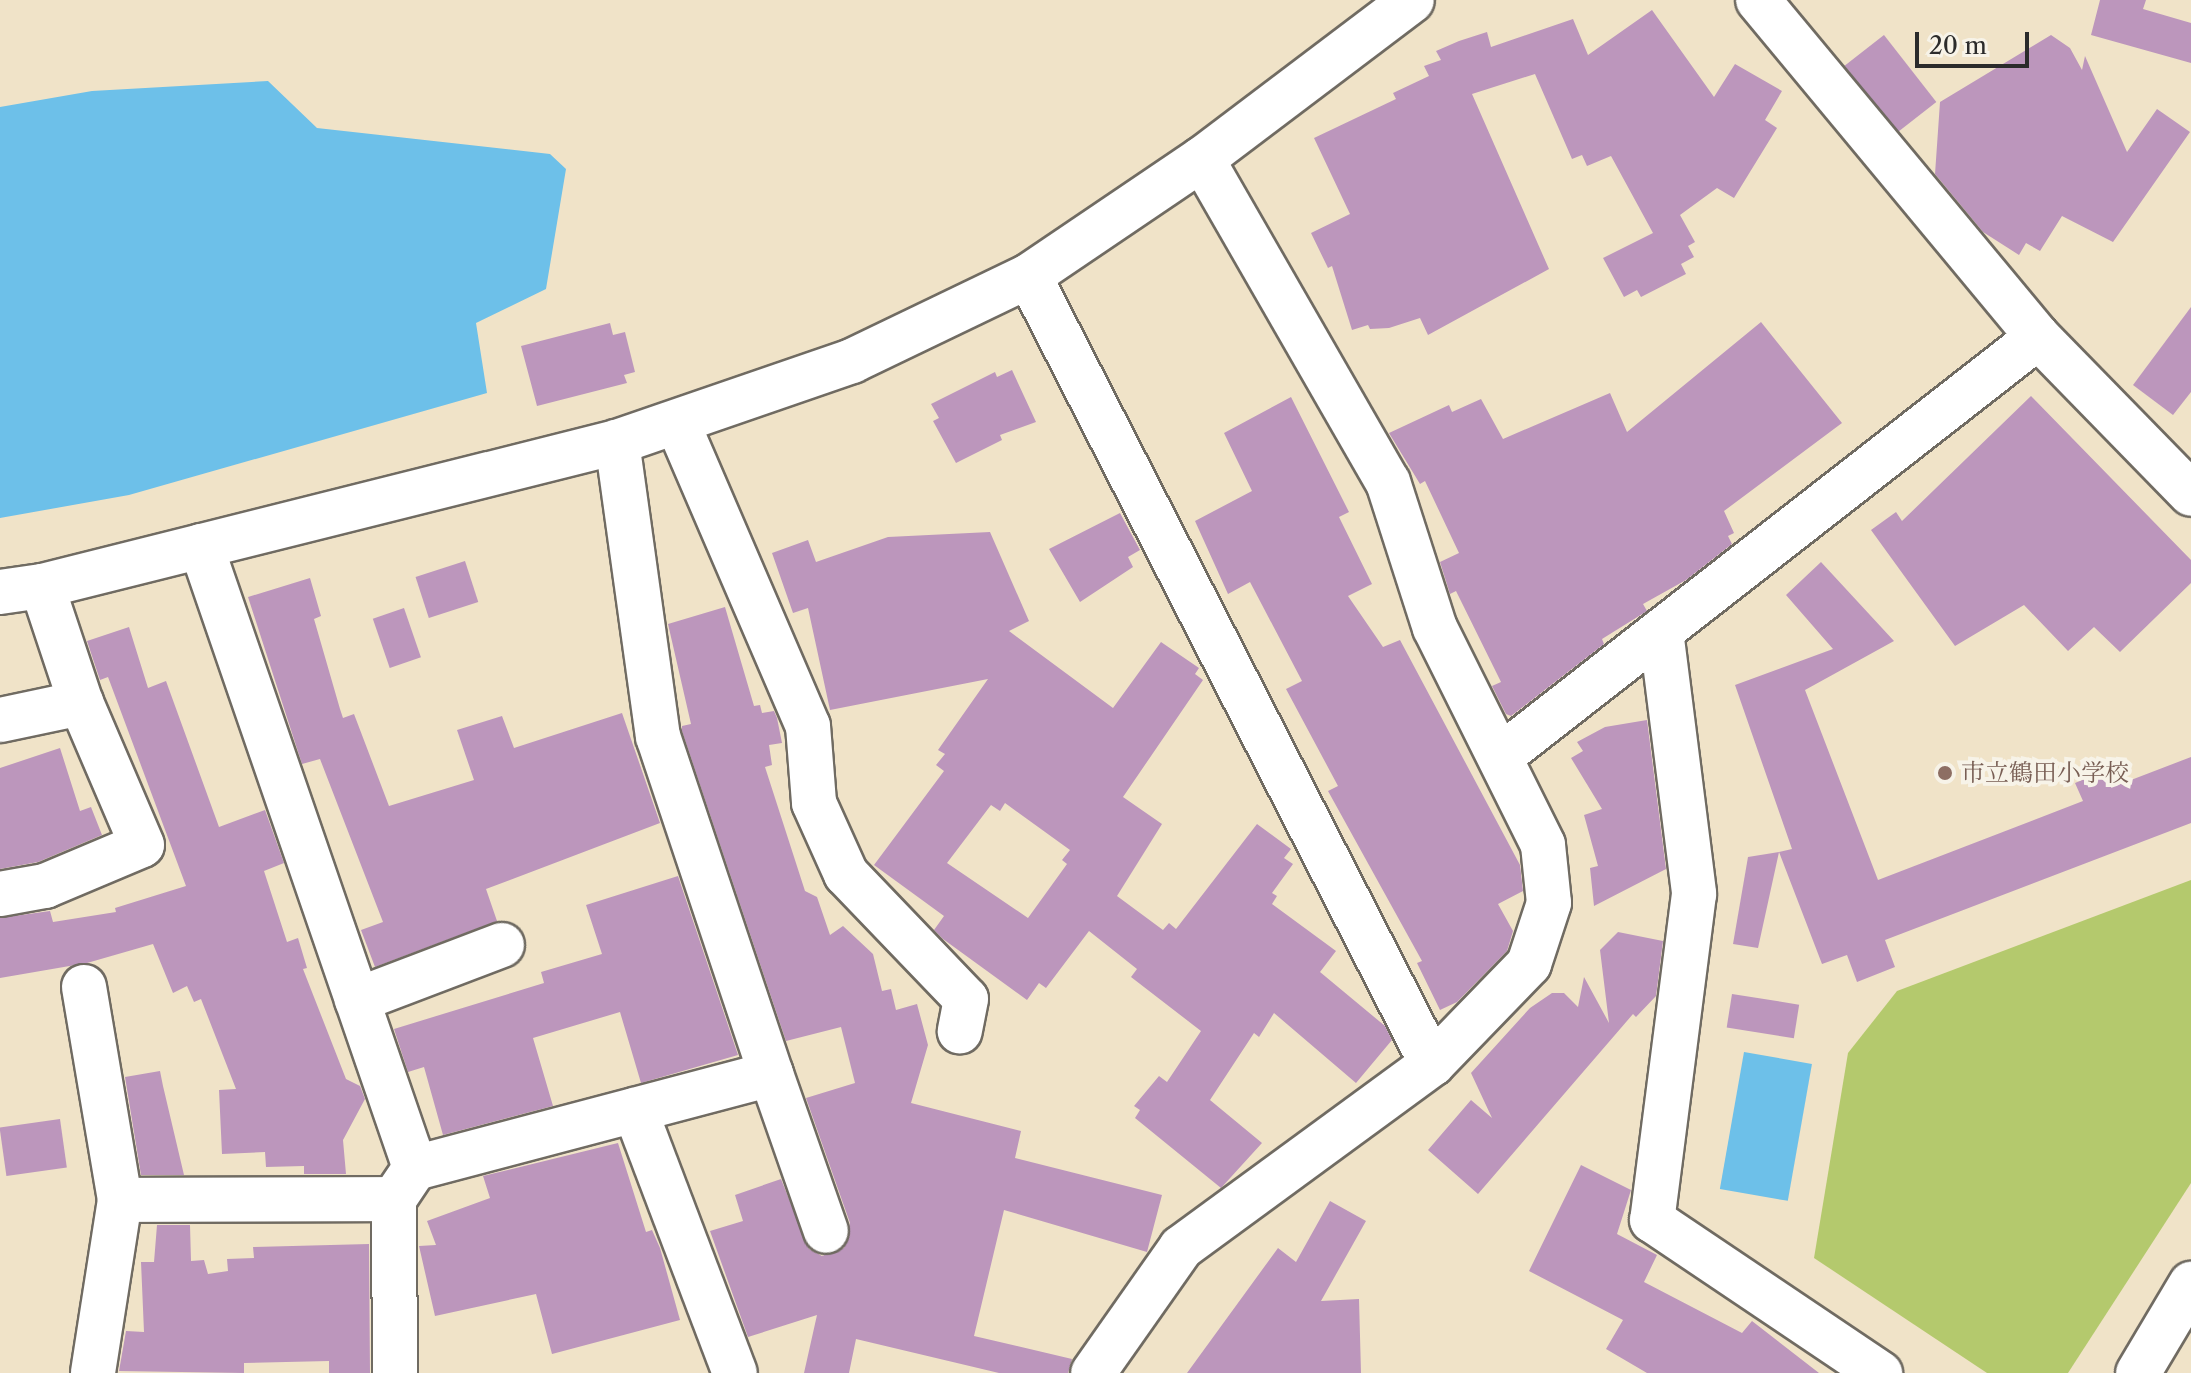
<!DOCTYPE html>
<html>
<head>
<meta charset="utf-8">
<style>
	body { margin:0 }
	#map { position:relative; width:2191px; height:1373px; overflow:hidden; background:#f0e3c8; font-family:"Libre Caslon Text","Noto Serif JP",serif }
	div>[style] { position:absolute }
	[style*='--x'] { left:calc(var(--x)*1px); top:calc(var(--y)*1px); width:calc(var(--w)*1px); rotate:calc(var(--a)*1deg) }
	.green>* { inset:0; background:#b4c96d }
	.water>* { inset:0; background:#6dc0e9; transform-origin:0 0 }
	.building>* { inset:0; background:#bc96bc; transform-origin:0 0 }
	.roads { filter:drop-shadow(2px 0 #706b62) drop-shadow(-2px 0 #706b62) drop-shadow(0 2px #706b62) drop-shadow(0 -2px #706b62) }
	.minor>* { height:44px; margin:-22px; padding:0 22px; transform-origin:22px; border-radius:22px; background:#fff }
	.dots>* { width:22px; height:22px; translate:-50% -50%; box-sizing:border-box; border:4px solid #f7f3e8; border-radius:50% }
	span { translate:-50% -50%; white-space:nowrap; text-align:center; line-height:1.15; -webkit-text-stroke:8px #f7f3e8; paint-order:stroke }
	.education-label { font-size:24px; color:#785e54 }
	.left { translate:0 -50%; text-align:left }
	.scale { position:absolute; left:1915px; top:32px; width:114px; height:36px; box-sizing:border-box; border:4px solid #2b2b2b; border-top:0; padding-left:10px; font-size:24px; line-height:28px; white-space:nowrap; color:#2b2b2b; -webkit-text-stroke:6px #f7f3e8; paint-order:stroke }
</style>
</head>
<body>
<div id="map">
	<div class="green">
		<i style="clip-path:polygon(2191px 880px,2191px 1183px,2068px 1373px,1987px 1373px,1814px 1258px,1848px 1053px,1897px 991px)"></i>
	</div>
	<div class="water">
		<i style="clip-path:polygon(268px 81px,317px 128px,550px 154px,566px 169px,546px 289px,476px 323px,487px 393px,129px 495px,0 518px,0 107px,92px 91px)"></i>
		<i style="left:1744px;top:1052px;width:69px;height:139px;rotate:10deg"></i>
	</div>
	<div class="building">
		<i style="clip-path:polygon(2100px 0,2146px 0,2143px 9px,2191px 23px,2191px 63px,2091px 35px)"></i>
		<i style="clip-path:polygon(1652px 10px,1714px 97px,1735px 64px,1782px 91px,1765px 120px,1777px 128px,1734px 198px,1717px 188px,1680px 215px,1695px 242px,1688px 246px,1694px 257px,1681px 264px,1686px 274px,1641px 297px,1637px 290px,1624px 297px,1603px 258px,1653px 233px,1611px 156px,1587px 166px,1582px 155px,1572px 159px,1535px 74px,1472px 94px,1549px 269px,1428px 335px,1420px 318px,1389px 328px,1370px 329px,1368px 325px,1352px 330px,1332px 266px,1328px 268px,1311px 233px,1350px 214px,1314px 138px,1396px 99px,1393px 93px,1429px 76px,1424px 66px,1441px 60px,1436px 51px,1459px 41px,1487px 32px,1491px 47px,1573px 19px,1588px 55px)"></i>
		<i style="left:1884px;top:35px;width:85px;height:50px;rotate:52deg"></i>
		<i style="clip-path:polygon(2051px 35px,2070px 48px,2082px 70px,2085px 56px,2127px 152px,2157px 109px,2190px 132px,2113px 242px,2062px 216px,2040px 251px,2026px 243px,2019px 255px,1983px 232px,1935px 174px,1940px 102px)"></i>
		<i style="clip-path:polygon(2191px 307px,2191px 392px,2173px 415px,2133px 385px)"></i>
		<i style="clip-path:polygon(1761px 322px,1842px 423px,1724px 511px,1734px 533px,1728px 536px,1732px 544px,1686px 580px,1643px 604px,1647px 611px,1602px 639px,1604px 644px,1511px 716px,1506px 714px,1492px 686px,1501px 682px,1456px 591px,1450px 594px,1440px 562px,1459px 553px,1425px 481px,1420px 484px,1389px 433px,1449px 405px,1452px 412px,1481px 399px,1503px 439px,1610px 393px,1627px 432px)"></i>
		<i style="clip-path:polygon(610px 323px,613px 335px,625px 332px,635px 372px,624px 375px,627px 383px,537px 406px,521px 346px)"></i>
		<i style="clip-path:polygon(1012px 370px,1036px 422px,1000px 435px,1002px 440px,956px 463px,933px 421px,939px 418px,931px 404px,995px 372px,997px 377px)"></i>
		<i style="clip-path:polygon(2031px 396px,2191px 560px,2191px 583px,2120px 652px,2094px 627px,2068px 651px,2024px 605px,1955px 646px,1871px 530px,1896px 512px,1902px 521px)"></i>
		<i style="clip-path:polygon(1291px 397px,1349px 512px,1339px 517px,1372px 584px,1348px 596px,1383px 647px,1400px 640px,1520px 865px,1523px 891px,1498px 904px,1513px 931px,1507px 951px,1457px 1002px,1440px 1010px,1417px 963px,1422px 961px,1328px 791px,1338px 786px,1286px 689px,1302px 681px,1250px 582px,1228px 594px,1195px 521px,1252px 491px,1224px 433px)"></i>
		<i style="clip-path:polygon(1120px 513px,1140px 550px,1128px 557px,1133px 567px,1080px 602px,1049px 549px)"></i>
		<i style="clip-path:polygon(evenodd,990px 532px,1029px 621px,1009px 631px,1113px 708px,1161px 642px,1199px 668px,1195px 674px,1203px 680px,1123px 797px,1162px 824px,1117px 896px,1163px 930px,1169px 923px,1176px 929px,1257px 824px,1291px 849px,1284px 858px,1293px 864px,1272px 893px,1277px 896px,1272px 904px,1336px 951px,1320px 972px,1385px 1026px,1392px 1040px,1356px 1083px,1274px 1013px,1259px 1037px,1254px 1033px,1210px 1100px,1262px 1143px,1221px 1188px,1135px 1118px,1140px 1110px,1134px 1106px,1159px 1076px,1167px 1082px,1201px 1031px,1131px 977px,1137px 969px,1089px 931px,1046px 988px,1039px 983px,1027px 1000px,943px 939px,934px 930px,944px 916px,874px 865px,944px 771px,936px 765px,945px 754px,938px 750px,988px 679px,830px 710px,808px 608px,793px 613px,772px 553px,808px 540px,816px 562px,888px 537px,990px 532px,1005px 803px,1070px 850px,1062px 860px,1067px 864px,1028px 918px,947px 863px,991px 805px,1000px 811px,1005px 803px)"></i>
		<i style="left:465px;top:561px;width:43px;height:52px;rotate:72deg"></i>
		<i style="clip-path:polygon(1821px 562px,1894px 641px,1805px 690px,1878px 880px,2083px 801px,2075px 783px,2112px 768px,2118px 785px,2191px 757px,2191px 823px,1885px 940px,1895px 967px,1857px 982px,1847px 955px,1822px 964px,1779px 852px,1792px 849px,1735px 685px,1833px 649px,1786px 595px)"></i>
		<i style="clip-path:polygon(310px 578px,321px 616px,314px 619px,340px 709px,343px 718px,354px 714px,389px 806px,474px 780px,457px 730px,502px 716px,514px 748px,622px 713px,660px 823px,486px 889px,497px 921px,375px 967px,361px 930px,383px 922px,320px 759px,302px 764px,248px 597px)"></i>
		<i style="clip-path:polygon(725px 607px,754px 706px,760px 705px,762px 713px,774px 711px,777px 718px,782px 743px,769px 745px,772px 765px,765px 767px,805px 891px,817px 897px,830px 935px,843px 926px,873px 954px,882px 991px,891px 989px,896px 1010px,917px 1004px,928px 1045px,911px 1103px,1021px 1131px,1015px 1158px,1162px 1195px,1147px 1252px,1004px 1210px,974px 1336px,1072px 1359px,1068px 1373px,999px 1373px,856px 1339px,849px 1373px,804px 1373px,817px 1315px,748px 1337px,710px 1231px,743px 1221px,735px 1195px,781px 1179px,809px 1249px,822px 1256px,844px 1248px,850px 1223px,806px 1098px,855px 1083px,841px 1027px,786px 1041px,682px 731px,682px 726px,691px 724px,668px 624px)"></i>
		<i style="left:404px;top:608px;width:52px;height:33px;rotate:71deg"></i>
		<i style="clip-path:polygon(129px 627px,148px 688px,166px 681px,219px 827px,265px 810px,284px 863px,264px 871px,287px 942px,298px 938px,307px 968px,303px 969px,346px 1079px,360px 1086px,365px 1099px,343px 1140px,346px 1174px,304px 1174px,304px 1166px,266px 1167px,265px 1152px,222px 1154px,219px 1090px,236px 1089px,201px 999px,194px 1002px,187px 986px,173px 993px,153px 944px,87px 963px,0 978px,0 918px,50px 911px,53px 922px,116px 912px,115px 908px,186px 886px,108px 677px,100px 680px,87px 641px)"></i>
		<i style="clip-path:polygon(1647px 720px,1666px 869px,1594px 906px,1590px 868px,1598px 866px,1584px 815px,1602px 809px,1571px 758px,1583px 751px,1577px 742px,1605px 727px)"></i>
		<i style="clip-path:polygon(60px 748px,80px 811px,91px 807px,102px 835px,38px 862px,0 869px,0 768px)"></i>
		<i style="clip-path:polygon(1779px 852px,1758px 948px,1733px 944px,1748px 857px)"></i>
		<i style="clip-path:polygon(678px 876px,738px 1055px,641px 1083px,620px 1012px,533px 1038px,553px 1106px,443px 1135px,424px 1067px,408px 1072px,394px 1029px,544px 983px,541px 972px,602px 954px,586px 905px)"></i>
		<i style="clip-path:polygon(1618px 932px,1663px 941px,1656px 996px,1636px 1017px,1633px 1014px,1478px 1194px,1428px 1150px,1471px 1100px,1492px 1118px,1471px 1073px,1530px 1008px,1552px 993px,1564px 993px,1578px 1007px,1584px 977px,1609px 1023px,1600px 950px)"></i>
		<i style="left:1732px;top:994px;width:68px;height:34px;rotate:9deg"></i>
		<i style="clip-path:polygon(160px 1071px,163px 1086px,184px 1175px,141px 1175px,125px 1077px)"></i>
		<i style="left:60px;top:1119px;width:49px;height:61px;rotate:82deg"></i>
		<i style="clip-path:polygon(618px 1143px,646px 1232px,652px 1230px,660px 1248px,680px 1320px,552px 1354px,536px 1294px,435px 1316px,419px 1246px,436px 1245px,427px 1221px,490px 1198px,483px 1176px)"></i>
		<i style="clip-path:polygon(1581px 1165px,1631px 1190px,1617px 1234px,1657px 1255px,1644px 1282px,1742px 1333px,1752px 1321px,1819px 1373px,1647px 1373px,1606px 1349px,1623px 1320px,1529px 1271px)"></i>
		<i style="clip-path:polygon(1330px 1201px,1366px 1221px,1321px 1301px,1359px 1299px,1361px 1373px,1187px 1373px,1278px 1248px,1296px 1262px)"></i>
		<i style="clip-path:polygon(157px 1225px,190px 1225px,191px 1261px,204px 1260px,208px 1274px,228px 1271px,227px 1259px,254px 1258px,253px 1247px,369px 1244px,370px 1373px,329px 1373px,329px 1361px,244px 1363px,244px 1373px,119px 1371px,126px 1331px,144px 1332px,141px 1262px,154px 1262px)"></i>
	</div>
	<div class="roads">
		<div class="minor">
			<i style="--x:1758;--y:0;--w:438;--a:50.3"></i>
			<i style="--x:2038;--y:337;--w:219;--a:45.7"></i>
			<i style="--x:1202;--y:159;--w:373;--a:60.1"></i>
			<i style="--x:1388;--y:482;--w:153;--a:72.2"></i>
			<i style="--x:1435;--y:628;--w:242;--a:63.5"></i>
			<i style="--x:1543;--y:845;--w:58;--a:84.1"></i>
			<i style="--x:1549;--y:903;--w:64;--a:108.2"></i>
			<i style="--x:1529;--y:964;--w:139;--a:134.1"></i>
			<i style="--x:1029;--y:276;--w:885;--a:62.91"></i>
			<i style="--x:1432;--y:1064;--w:311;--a:143.8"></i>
			<i style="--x:1181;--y:1248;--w:153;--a:125.1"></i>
			<i style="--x:677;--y:422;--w:331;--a:66.7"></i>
			<i style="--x:808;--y:726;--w:77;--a:85.5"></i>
			<i style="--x:814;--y:803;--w:78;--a:65.7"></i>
			<i style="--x:846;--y:874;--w:173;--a:46.2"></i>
			<i style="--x:966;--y:999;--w:33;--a:101"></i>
			<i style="--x:201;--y:546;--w:658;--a:71.01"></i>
			<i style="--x:415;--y:1168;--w:37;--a:124"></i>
			<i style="--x:394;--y:1199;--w:174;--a:89.7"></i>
			<i style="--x:0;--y:592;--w:42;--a:-8.1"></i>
			<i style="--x:42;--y:586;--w:593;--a:-14.06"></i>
			<i style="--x:617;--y:442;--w:249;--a:-19"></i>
			<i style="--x:852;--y:361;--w:196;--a:-25.7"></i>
			<i style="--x:1029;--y:276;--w:209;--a:-34.1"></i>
			<i style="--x:1202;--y:159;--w:263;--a:-37.1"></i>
			<i style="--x:1661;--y:631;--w:265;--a:82.8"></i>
			<i style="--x:1694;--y:894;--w:329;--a:97.3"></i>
			<i style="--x:1652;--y:1220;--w:275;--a:33.9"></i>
			<i style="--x:0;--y:720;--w:83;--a:-11.9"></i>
			<i style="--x:1501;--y:756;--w:681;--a:-37.96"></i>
			<i style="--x:0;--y:894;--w:46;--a:-10.1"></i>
			<i style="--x:45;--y:886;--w:105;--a:-22.9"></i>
			<i style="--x:142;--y:845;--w:155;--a:-113.2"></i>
			<i style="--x:81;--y:703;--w:123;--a:-108.4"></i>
			<i style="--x:84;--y:987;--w:216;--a:80.4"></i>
			<i style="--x:120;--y:1200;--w:175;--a:98.9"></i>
			<i style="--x:357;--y:1000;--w:155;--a:-20.8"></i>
			<i style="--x:771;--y:1074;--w:166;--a:70.7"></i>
			<i style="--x:635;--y:1110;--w:281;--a:69.2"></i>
			<i style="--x:415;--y:1168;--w:368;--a:-14.8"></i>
			<i style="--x:771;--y:1074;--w:355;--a:-108.5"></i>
			<i style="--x:658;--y:737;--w:298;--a:-97.9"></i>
			<i style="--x:120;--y:1200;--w:274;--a:-0.2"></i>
			<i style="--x:2138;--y:1373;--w:104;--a:-59.2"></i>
		</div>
	</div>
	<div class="dots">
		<i style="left:1945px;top:773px;background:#8d6e63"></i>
	</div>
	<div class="education-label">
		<span class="left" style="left:1961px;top:773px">市立鶴田小学校</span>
	</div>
	<div class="scale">20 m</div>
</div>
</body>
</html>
